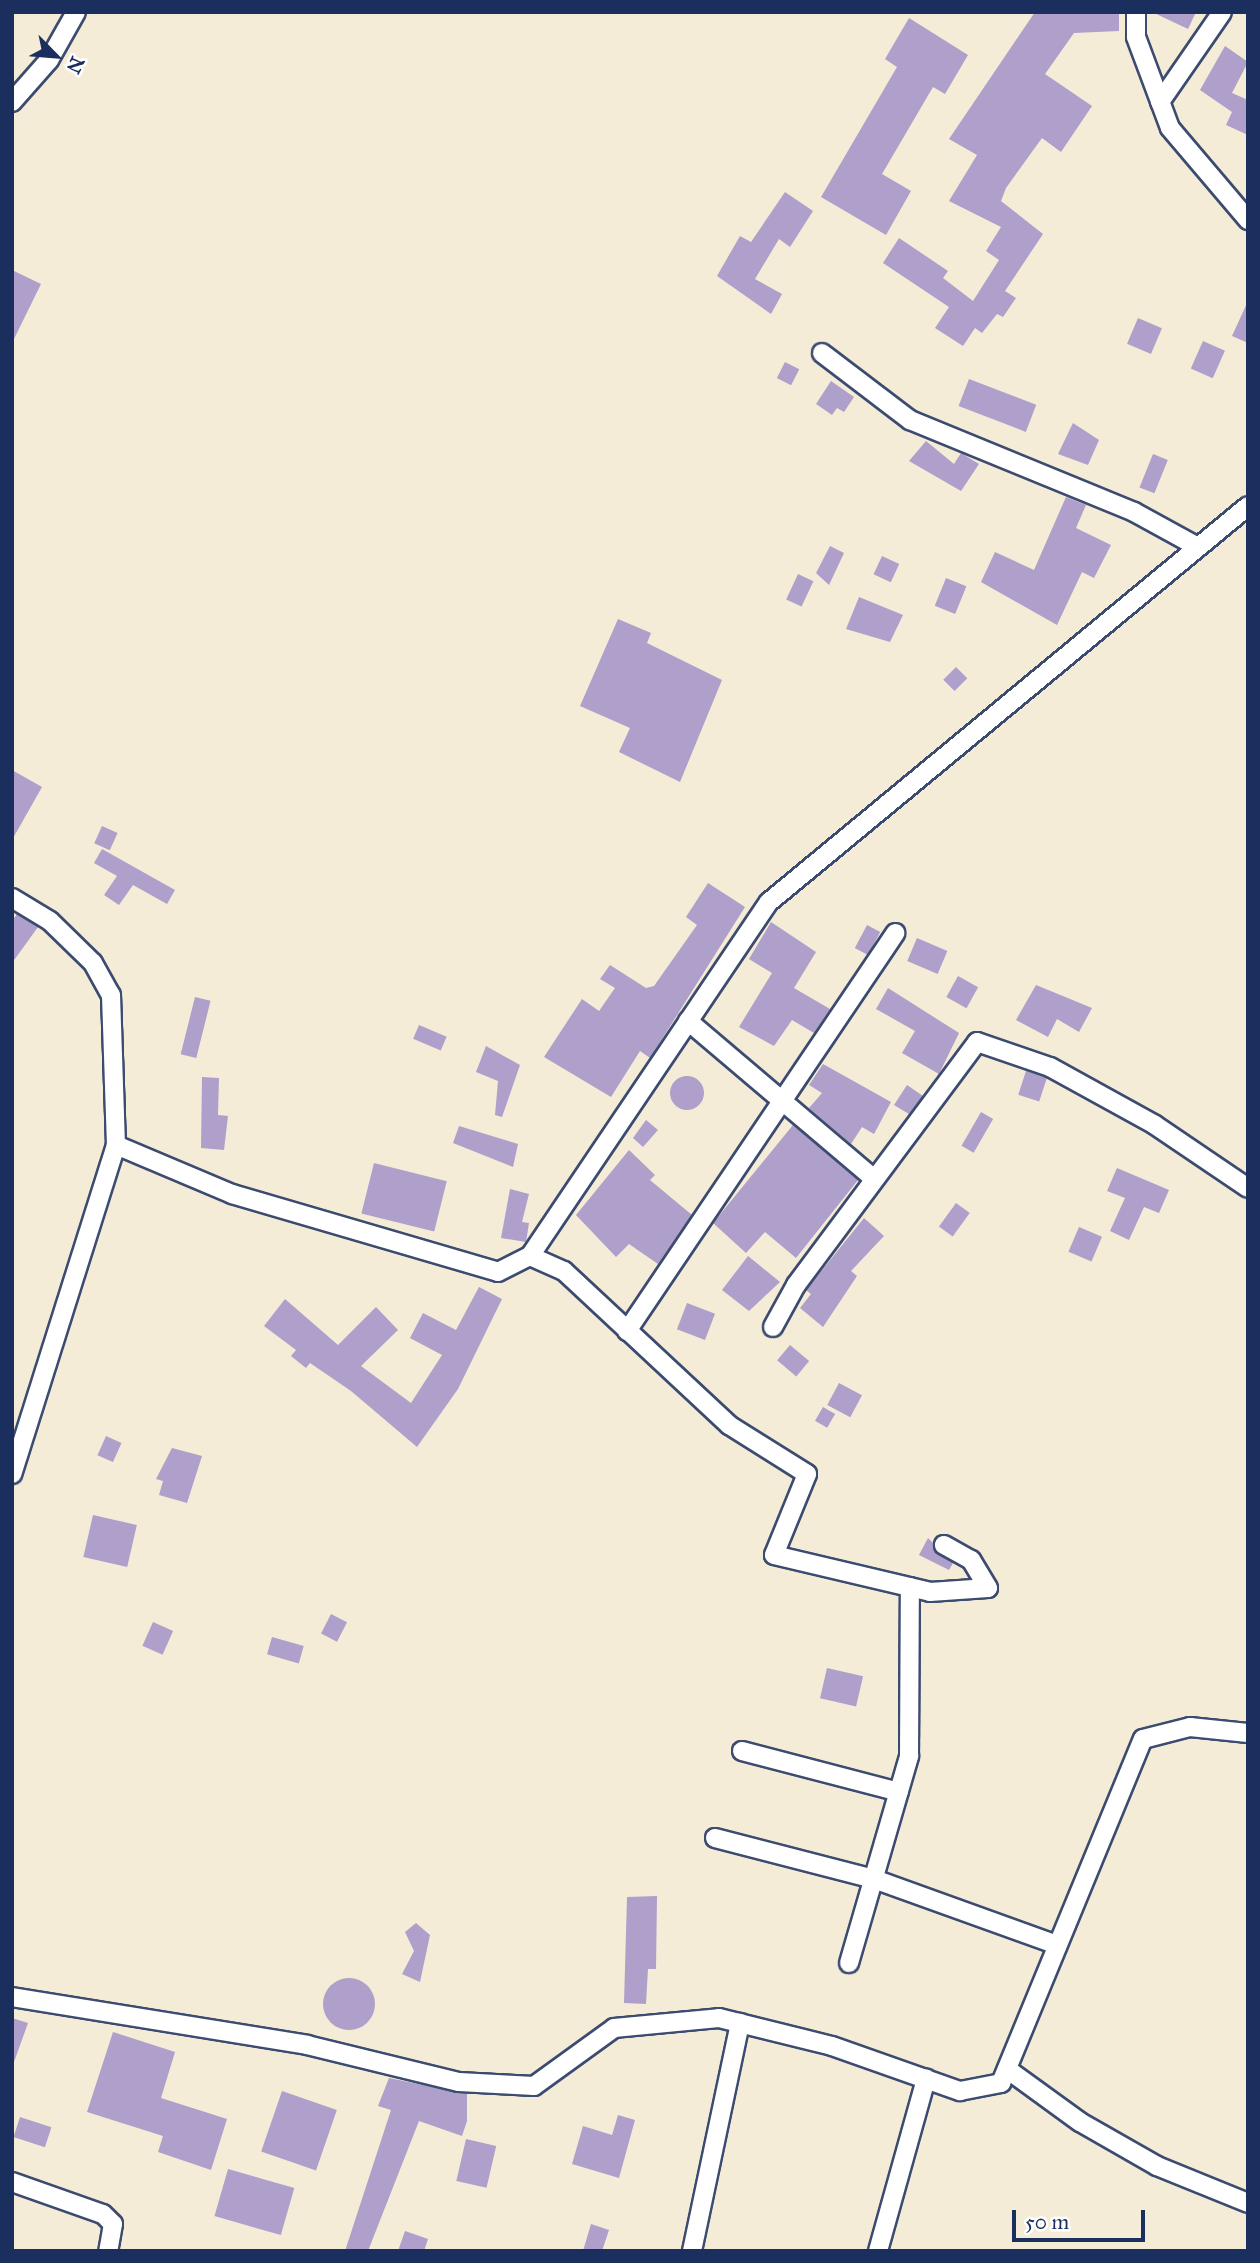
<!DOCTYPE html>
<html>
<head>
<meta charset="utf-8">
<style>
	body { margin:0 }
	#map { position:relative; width:1260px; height:2263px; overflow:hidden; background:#f4ecd7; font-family:"IM FELL Great Primer",serif }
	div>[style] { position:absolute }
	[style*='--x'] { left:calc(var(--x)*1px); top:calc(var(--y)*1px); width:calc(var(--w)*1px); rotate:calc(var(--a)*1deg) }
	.building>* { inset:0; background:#ae9fcb; transform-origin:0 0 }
	.round { border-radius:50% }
	.roads { filter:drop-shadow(2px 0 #3c4b70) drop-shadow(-2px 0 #3c4b70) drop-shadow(0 2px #3c4b70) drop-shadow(0 -2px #3c4b70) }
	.minor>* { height:18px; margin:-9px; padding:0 9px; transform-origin:9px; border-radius:9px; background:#fff }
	span { translate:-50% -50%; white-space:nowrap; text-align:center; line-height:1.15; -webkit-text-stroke:5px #fff; paint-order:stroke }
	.frame { position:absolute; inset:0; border:14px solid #1b2f5e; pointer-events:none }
	.north { position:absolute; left:21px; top:21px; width:70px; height:70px; -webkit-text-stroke:5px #fff; paint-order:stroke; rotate:115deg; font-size:19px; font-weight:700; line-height:28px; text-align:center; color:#1b2f5e }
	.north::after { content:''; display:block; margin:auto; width:24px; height:32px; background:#1b2f5e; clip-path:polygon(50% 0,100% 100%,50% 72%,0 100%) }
	.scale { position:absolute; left:1012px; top:2210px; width:133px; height:32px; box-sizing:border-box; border:4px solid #1b2f5e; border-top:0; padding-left:9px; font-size:21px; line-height:24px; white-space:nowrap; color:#1b2f5e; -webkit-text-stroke:5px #fff; paint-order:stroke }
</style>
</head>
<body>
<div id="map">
	<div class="building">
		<i style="clip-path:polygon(1035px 12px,1119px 12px,1119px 31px,1074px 33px,1045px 74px,1092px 106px,1061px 152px,1042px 138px,1006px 188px,1001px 201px,1043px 234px,1005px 291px,1016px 298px,1003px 317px,997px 314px,982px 333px,975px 328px,963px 346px,935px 328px,949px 307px,883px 263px,899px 238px,948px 271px,943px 278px,973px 301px,999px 260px,986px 251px,1001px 227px,949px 201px,977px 155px,949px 139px)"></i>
		<i style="clip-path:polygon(1152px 12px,1196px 12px,1188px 29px)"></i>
		<i style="clip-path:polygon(909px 18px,968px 55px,945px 94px,933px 87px,882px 174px,911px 191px,886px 235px,821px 197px,897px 67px,885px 59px)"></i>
		<i style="clip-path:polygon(1225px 46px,1248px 62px,1232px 93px,1248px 100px,1248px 135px,1226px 125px,1232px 112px,1200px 90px)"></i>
		<i style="clip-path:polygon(785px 192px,813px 211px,790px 247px,779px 239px,755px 279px,782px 294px,771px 314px,717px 276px,740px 236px,751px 242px)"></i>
		<i style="clip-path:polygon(12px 270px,41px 284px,12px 343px)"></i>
		<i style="clip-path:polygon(1248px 301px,1248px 343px,1232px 336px)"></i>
		<i style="left:1138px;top:318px;width:26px;height:28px;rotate:23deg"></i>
		<i style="left:1203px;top:341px;width:24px;height:30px;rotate:24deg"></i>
		<i style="left:785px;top:362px;width:16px;height:18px;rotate:27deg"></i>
		<i style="left:969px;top:379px;width:72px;height:29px;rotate:21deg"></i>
		<i style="clip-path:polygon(831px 381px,854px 397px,844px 412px,837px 408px,832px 415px,816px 404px)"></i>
		<i style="clip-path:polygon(1073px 423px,1099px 440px,1088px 465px,1058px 454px)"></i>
		<i style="clip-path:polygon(926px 441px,954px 464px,961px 453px,979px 464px,961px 491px,909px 461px)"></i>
		<i style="left:1153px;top:454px;width:16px;height:36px;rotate:22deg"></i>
		<i style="clip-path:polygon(1066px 497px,1086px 505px,1076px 528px,1111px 545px,1094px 578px,1082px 572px,1057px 625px,981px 582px,995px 552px,1034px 570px)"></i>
		<i style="clip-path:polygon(830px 546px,844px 553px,829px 585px,816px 573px)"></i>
		<i style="left:882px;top:556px;width:19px;height:20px;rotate:25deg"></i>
		<i style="left:798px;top:574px;width:17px;height:28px;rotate:25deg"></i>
		<i style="left:946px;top:578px;width:22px;height:30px;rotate:22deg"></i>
		<i style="clip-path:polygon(859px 597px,903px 615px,890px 642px,846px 629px)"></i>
		<i style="clip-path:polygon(618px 619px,651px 633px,647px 643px,722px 680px,680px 782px,619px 752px,630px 728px,580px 706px)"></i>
		<i style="left:956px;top:667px;width:16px;height:18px;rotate:45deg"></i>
		<i style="clip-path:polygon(12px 770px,42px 787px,12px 840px)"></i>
		<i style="left:102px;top:826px;width:17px;height:19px;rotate:24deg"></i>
		<i style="clip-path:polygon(102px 849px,175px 890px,167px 904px,133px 885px,119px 905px,104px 895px,117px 876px,94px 863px)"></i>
		<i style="clip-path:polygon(708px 883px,745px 907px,650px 1058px,640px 1051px,611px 1097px,544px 1057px,582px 999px,599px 1011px,615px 988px,600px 979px,610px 965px,646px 988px,654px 986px,697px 925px,686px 917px)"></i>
		<i style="clip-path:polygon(17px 914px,38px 927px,12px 963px,12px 921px)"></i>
		<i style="clip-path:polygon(771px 922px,816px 952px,794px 988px,830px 1009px,814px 1033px,792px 1020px,774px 1046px,739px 1027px,772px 973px,749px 959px)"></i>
		<i style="left:867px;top:925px;width:15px;height:26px;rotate:28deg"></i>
		<i style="left:917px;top:938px;width:33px;height:25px;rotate:23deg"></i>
		<i style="left:958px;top:976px;width:23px;height:24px;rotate:29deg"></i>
		<i style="clip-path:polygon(1036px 985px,1092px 1008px,1079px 1032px,1057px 1019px,1048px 1037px,1016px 1020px)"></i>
		<i style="clip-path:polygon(888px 988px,959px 1033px,939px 1074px,902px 1053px,915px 1031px,876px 1009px)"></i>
		<i style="left:195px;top:997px;width:16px;height:59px;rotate:14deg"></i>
		<i style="left:419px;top:1025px;width:30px;height:15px;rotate:23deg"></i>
		<i style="clip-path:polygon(486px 1046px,520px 1065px,502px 1117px,495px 1115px,498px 1081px,476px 1072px)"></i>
		<i style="clip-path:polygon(823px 1064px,891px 1102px,874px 1134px,862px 1127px,851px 1144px,809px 1108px,822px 1093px,809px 1085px)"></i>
		<i style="left:1026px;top:1071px;width:22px;height:25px;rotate:18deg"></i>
		<i class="round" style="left:670px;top:1076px;width:34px;height:34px"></i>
		<i style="clip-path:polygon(202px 1077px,219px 1078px,218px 1115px,228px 1116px,224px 1150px,201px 1148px)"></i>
		<i style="clip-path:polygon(907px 1085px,923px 1096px,909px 1114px,894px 1105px)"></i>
		<i style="left:981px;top:1112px;width:14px;height:39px;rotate:30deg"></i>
		<i style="clip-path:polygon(646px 1120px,658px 1130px,643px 1147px,633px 1138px)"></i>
		<i style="clip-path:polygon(793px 1125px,858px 1180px,796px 1258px,765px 1232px,746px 1253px,713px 1223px)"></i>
		<i style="clip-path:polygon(459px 1126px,518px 1144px,513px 1167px,453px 1143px)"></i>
		<i style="clip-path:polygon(629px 1150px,655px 1175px,650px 1180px,692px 1215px,658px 1264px,629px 1244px,616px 1257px,576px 1215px)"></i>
		<i style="left:374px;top:1163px;width:75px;height:52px;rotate:14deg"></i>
		<i style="clip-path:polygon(1117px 1168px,1169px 1190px,1159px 1213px,1144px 1207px,1129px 1240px,1110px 1231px,1125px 1198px,1107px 1191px)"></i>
		<i style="clip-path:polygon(510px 1189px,529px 1194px,522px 1222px,529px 1223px,526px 1242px,501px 1238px)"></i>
		<i style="left:956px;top:1203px;width:17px;height:29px;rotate:36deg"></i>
		<i style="clip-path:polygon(864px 1218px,884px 1236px,851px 1271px,857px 1276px,823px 1327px,800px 1308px,811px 1294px,806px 1290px)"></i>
		<i style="left:1079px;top:1227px;width:25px;height:27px;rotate:23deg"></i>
		<i style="clip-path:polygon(748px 1256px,780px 1282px,749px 1311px,722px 1290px)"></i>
		<i style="clip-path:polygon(479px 1287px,502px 1299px,458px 1389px,417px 1447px,351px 1391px,310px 1363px,306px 1368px,291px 1356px,296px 1350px,264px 1326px,285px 1299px,338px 1345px,376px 1307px,398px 1330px,361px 1366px,411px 1403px,442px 1355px,410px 1338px,423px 1313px,456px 1330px)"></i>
		<i style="left:687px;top:1303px;width:30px;height:28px;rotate:21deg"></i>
		<i style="left:790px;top:1345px;width:25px;height:20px;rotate:40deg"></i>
		<i style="left:839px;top:1383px;width:26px;height:25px;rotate:28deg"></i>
		<i style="left:823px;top:1407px;width:14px;height:16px;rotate:30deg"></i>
		<i style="left:106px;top:1436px;width:17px;height:21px;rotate:24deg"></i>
		<i style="clip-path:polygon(172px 1448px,202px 1456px,187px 1503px,159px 1495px,163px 1481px,156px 1479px)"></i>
		<i style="left:93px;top:1515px;width:45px;height:43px;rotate:13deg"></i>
		<i style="clip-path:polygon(928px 1538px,953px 1563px,949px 1570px,919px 1555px)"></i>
		<i style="left:331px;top:1614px;width:18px;height:22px;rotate:27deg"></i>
		<i style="left:153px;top:1622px;width:22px;height:26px;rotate:24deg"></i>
		<i style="left:272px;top:1637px;width:33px;height:18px;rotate:16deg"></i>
		<i style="left:827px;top:1668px;width:37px;height:31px;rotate:13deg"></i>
		<i style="clip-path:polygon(657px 1896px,656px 1969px,648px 1969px,646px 2004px,624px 2003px,627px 1897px)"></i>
		<i style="clip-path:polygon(416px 1923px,430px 1935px,420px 1982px,402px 1974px,414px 1951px,405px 1932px)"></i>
		<i class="round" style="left:323px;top:1978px;width:52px;height:52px"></i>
		<i style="clip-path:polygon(12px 2018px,28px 2023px,14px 2062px,12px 2061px)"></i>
		<i style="clip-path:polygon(113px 2032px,175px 2052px,161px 2098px,227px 2119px,211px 2170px,158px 2152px,163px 2136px,87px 2112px)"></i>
		<i style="clip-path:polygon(389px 2078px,467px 2094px,467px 2121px,462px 2136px,419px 2121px,368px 2251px,345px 2251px,391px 2110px,378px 2106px)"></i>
		<i style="left:282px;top:2091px;width:58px;height:64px;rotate:19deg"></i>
		<i style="clip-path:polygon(618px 2115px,635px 2120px,619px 2178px,572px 2164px,583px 2126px,612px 2135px)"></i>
		<i style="left:20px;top:2117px;width:33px;height:21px;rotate:18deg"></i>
		<i style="left:466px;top:2139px;width:31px;height:43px;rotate:13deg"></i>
		<i style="left:228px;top:2169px;width:69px;height:49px;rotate:16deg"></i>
		<i style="clip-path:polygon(591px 2224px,609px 2230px,602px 2251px,583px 2251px)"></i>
		<i style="clip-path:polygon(405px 2231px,428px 2239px,424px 2251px,398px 2251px)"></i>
	</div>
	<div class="roads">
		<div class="minor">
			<i style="--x:1136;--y:12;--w:25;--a:90"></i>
			<i style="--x:1136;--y:37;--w:97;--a:69.5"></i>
			<i style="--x:1170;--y:128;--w:121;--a:49.7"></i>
			<i style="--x:12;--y:102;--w:56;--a:-48.6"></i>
			<i style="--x:49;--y:60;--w:55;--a:-60.6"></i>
			<i style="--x:1160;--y:102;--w:109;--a:-55.4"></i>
			<i style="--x:822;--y:353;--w:111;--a:37.3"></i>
			<i style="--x:910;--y:420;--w:242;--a:22.3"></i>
			<i style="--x:1134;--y:512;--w:73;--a:28.7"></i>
			<i style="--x:12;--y:898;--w:44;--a:31.2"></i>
			<i style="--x:50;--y:921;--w:60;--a:44.3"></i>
			<i style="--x:93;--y:963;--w:37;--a:61"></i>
			<i style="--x:111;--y:995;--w:150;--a:88.1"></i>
			<i style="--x:116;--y:1145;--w:345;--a:107.5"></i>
			<i style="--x:688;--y:1021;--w:243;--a:40.3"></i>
			<i style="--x:116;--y:1145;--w:126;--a:22.9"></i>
			<i style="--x:232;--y:1194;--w:277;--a:16.3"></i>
			<i style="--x:498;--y:1272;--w:36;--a:-27"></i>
			<i style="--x:530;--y:1256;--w:427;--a:-56"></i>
			<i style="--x:769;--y:902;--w:621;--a:-39.58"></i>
			<i style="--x:530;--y:1256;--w:37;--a:24"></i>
			<i style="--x:564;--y:1271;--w:226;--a:43"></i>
			<i style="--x:729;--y:1425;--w:92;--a:32.1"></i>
			<i style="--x:807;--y:1474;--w:87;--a:112.2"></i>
			<i style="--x:774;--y:1555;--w:160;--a:13.3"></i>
			<i style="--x:930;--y:1592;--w:58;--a:-3.9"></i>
			<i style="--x:988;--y:1588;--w:33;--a:-121"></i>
			<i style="--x:971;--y:1560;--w:31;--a:-151"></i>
			<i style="--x:773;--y:1327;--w:48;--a:-61.3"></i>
			<i style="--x:796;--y:1285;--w:303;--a:-53.3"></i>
			<i style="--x:977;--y:1042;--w:77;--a:18.9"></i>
			<i style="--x:1050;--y:1067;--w:120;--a:28.9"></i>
			<i style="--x:1155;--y:1125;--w:112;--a:34.1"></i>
			<i style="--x:627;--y:1331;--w:480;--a:-56"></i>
			<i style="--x:742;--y:1751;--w:162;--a:14.6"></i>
			<i style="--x:715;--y:1838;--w:164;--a:14.5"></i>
			<i style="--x:874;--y:1879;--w:195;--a:19.8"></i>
			<i style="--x:849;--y:1963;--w:216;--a:-73.8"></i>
			<i style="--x:909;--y:1756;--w:169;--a:-89.7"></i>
			<i style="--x:12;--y:1997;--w:299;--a:9.2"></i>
			<i style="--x:307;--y:2045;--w:156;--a:13.7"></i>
			<i style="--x:459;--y:2082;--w:75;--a:3.1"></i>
			<i style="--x:534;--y:2086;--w:99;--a:-35.9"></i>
			<i style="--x:614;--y:2028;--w:105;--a:-5.4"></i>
			<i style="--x:719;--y:2018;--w:116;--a:13.9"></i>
			<i style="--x:832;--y:2046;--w:136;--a:19.4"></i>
			<i style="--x:960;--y:2091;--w:42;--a:-11"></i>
			<i style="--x:1001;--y:2083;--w:372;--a:-67.6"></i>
			<i style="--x:1143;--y:1739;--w:49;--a:-14.3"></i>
			<i style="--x:1190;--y:1727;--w:58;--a:5.9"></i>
			<i style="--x:1007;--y:2069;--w:90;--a:36"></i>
			<i style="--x:1080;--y:2122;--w:89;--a:29.7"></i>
			<i style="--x:1157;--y:2166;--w:98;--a:22.1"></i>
			<i style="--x:12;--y:2182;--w:96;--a:19.4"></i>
			<i style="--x:103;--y:2214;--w:14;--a:45"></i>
			<i style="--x:113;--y:2224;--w:27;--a:100"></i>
			<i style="--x:692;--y:2251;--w:233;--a:-78.1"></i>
			<i style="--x:878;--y:2251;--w:179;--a:-74.4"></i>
		</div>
	</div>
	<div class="frame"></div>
	<div class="north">N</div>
	<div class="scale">50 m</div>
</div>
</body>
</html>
